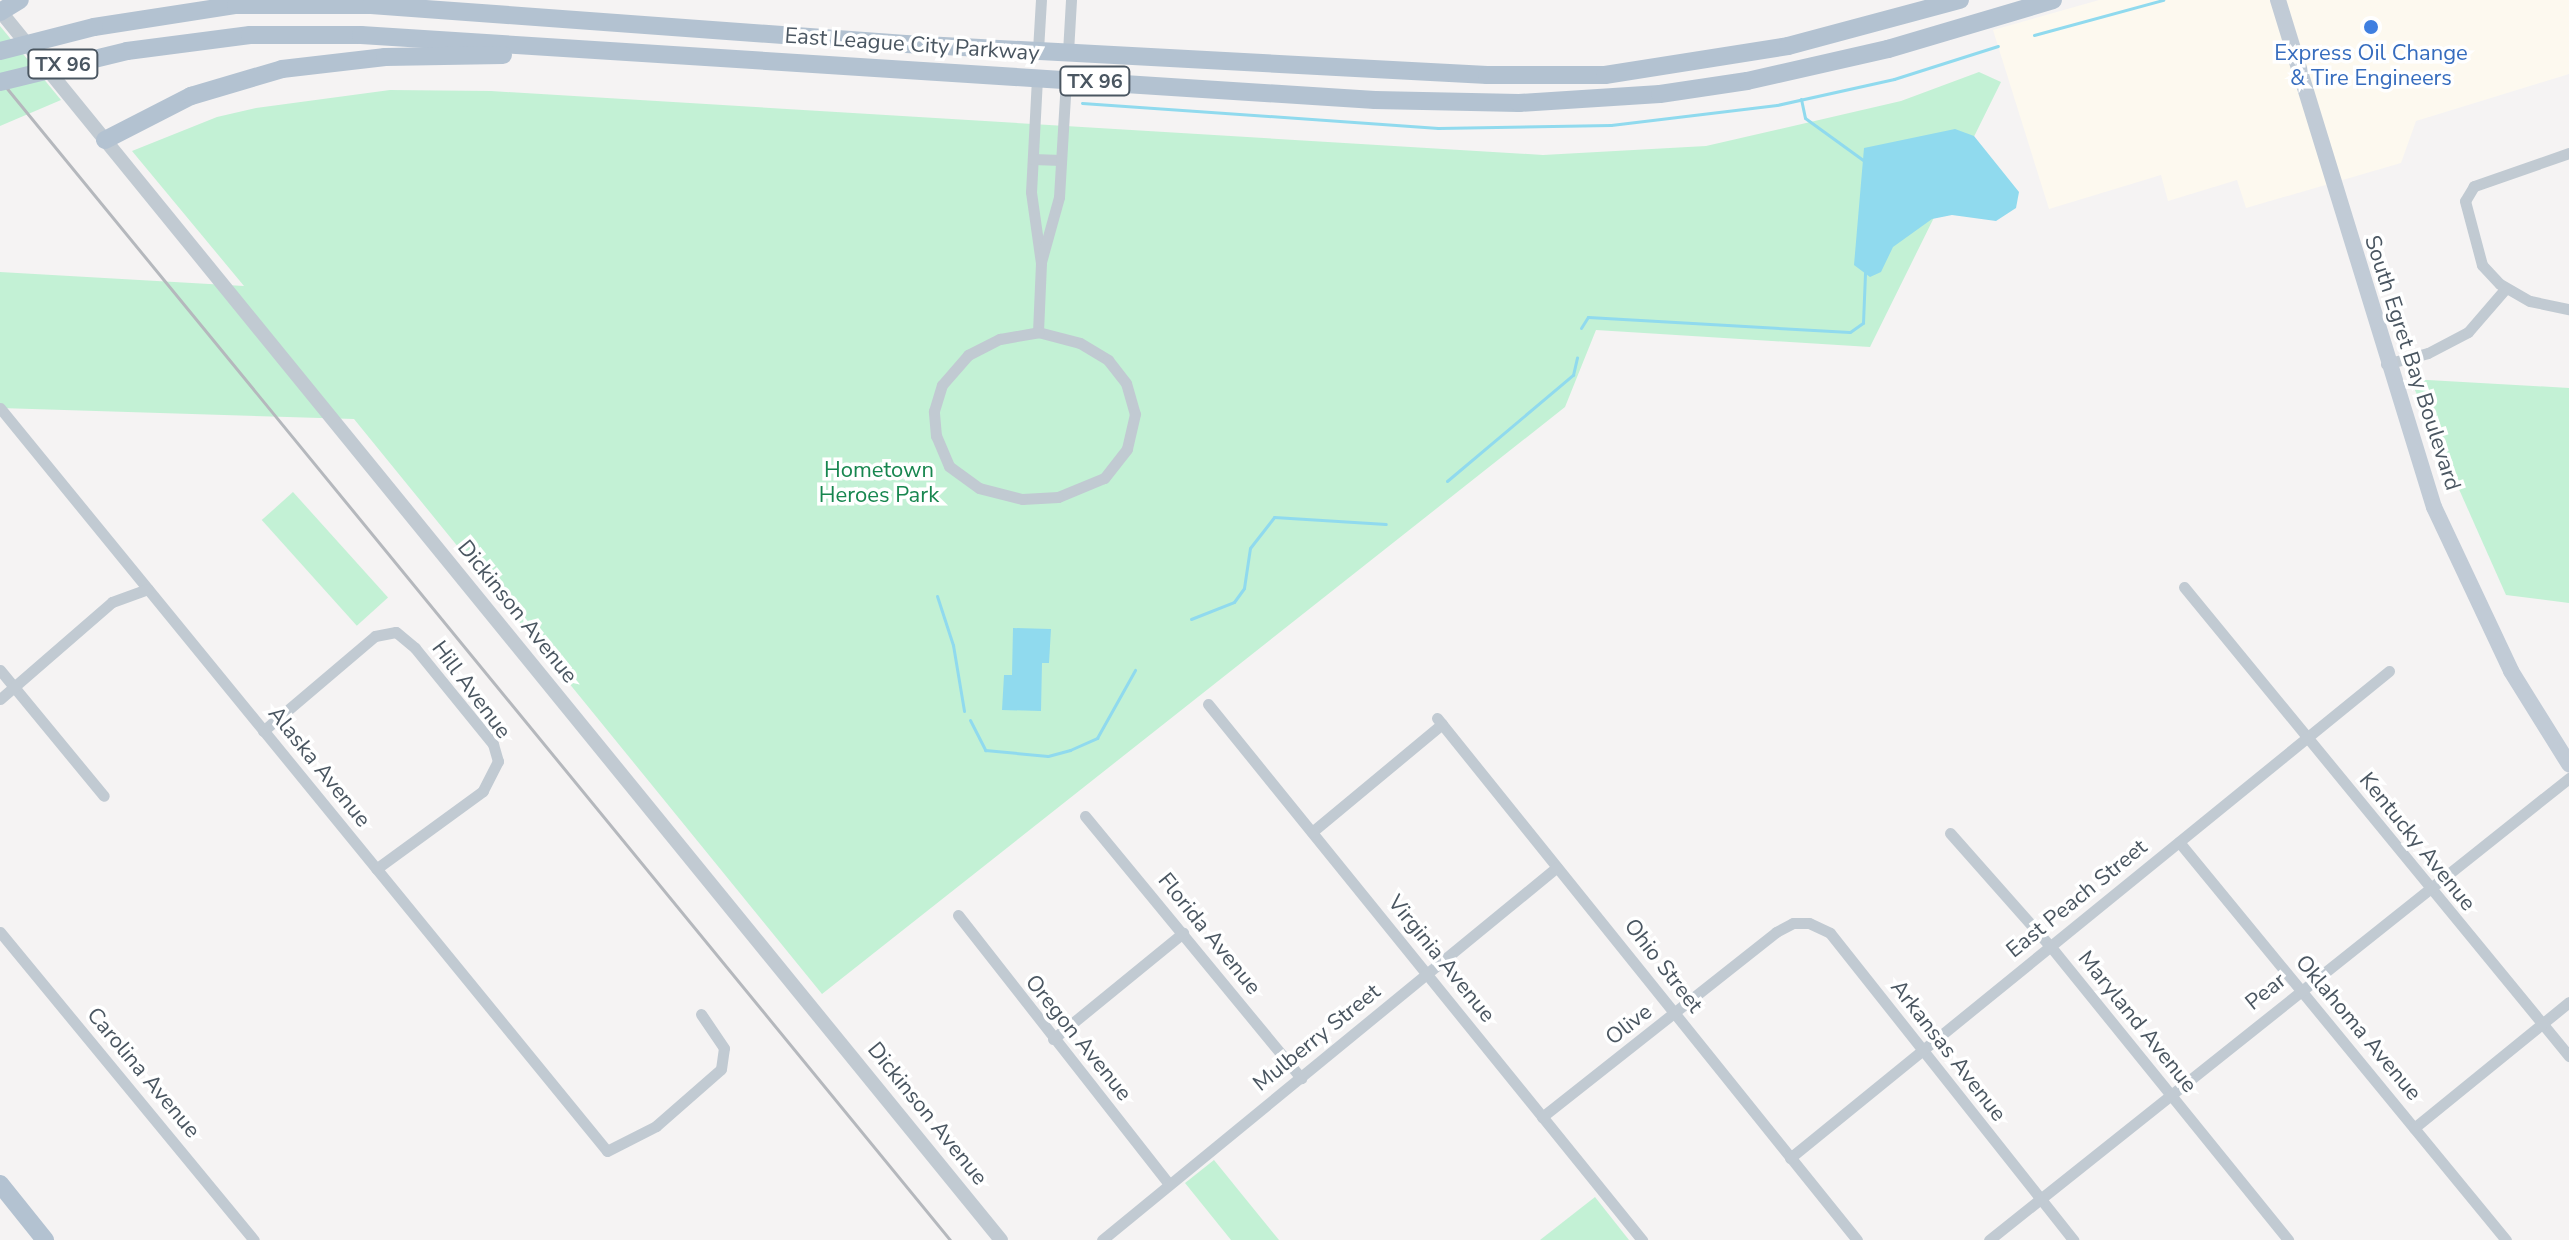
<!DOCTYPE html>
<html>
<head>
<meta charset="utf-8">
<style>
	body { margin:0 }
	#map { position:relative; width:2569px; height:1240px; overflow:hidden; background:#f5f3f3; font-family:"Nunito Sans",sans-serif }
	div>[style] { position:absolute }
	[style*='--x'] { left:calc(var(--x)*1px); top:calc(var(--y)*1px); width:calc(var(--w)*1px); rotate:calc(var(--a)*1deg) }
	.commercial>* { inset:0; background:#fdf9ef }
	.green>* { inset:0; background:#c3f1d5; transform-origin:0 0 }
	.water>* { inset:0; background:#90daee }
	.stream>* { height:3px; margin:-1.5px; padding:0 1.5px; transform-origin:1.5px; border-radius:1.5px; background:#90daee }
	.minor>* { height:11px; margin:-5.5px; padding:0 5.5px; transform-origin:5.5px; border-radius:5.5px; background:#c1cad2 }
	.tertiary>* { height:14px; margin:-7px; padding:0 7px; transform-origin:7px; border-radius:7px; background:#c1cad2 }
	.secondary>* { height:16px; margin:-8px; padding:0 8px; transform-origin:8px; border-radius:8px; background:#c1cbd6 }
	.primary>* { height:18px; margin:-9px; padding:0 9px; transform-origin:9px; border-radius:9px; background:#b3c2d1 }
	.rail>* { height:3px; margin:-1.5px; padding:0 1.5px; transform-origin:1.5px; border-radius:1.5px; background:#b5b8bd }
	.primary-bridge>* { height:18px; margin:-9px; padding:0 9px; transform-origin:9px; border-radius:9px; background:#b3c2d1 }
	.dots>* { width:22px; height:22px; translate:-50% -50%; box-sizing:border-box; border:4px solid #fff; border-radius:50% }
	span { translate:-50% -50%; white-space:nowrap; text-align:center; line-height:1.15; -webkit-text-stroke:7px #fff; paint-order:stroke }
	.shield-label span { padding:2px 6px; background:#fff; border:2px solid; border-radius:6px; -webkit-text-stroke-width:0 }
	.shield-label { font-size:20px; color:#4a5661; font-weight:700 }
	.street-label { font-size:22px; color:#4a5661 }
	.shop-label { font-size:22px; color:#366cbe }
	.park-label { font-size:22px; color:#17864f }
</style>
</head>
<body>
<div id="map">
	<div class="commercial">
		<i style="clip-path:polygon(2099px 0,2569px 0,2569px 74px,2416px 121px,2401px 163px,2246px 208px,2237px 180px,2168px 201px,2161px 175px,2049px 209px,1993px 30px)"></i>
	</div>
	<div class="green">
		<i style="clip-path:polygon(0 26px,61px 100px,0 126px)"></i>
		<i style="clip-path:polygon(1979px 72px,2001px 82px,1870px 347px,1596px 330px,1565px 407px,822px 994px,354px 419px,0 408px,0 272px,244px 286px,132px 151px,217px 117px,256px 108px,390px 90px,491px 91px,1543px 155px,1706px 146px,1901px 101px)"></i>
		<i style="clip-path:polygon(2410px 379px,2569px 388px,2569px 603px,2506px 595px)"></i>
		<i style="left:293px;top:492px;width:142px;height:42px;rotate:48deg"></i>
		<i style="clip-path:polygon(1214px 1160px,1279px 1240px,1231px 1240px,1185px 1183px)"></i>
		<i style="clip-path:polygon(1595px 1197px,1629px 1240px,1540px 1240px)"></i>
	</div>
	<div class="water">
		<i style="clip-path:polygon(1955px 129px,1974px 136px,2019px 192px,2016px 208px,1996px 221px,1952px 215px,1932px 219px,1893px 247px,1881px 272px,1870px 277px,1854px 265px,1864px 148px)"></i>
		<i style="clip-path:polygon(1013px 628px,1051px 629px,1049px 663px,1042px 663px,1041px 711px,1002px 710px,1004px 675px,1012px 675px)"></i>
	</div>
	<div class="stream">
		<i style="--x:2034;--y:35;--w:134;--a:-15.2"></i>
		<i style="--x:1801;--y:99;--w:19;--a:78"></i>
		<i style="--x:1805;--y:118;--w:72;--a:35.9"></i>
		<i style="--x:1082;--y:103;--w:357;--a:4"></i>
		<i style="--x:1438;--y:128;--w:173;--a:-1"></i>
		<i style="--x:1611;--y:125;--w:167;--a:-6.9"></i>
		<i style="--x:1777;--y:105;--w:120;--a:-12.5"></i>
		<i style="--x:1894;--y:79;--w:109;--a:-17.6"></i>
		<i style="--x:1581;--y:328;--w:13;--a:-58"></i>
		<i style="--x:1588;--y:317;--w:262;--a:3.3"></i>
		<i style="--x:1850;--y:332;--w:16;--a:-35"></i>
		<i style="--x:1863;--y:323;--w:50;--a:-87.7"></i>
		<i style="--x:1447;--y:481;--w:165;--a:-40.1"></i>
		<i style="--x:1573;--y:375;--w:18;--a:-77"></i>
		<i style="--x:937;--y:596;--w:52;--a:71.9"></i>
		<i style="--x:953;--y:645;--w:67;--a:80.5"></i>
		<i style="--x:1191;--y:619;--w:46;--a:-21.6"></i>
		<i style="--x:1234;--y:602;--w:17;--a:-54"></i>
		<i style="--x:1244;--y:588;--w:40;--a:-81.5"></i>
		<i style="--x:1250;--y:548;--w:39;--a:-52"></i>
		<i style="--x:1274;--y:517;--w:112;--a:3.6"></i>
		<i style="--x:970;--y:720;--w:34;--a:63"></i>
		<i style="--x:985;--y:750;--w:63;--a:5.4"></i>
		<i style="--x:1048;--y:756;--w:23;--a:-15"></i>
		<i style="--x:1070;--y:750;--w:30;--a:-24"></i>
		<i style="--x:1097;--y:738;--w:78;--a:-60.8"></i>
	</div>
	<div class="minor">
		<i style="--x:1038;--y:50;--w:50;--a:-86.6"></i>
		<i style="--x:1068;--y:52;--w:52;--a:-86.7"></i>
		<i style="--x:1037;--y:78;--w:114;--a:93"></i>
		<i style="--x:1031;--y:192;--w:72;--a:82"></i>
		<i style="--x:1041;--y:263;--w:69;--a:92.5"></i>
		<i style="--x:2569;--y:153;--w:101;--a:160.8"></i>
		<i style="--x:2474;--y:186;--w:17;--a:121"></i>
		<i style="--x:2465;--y:201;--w:66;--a:75.1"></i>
		<i style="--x:2482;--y:265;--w:26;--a:47"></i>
		<i style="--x:2500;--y:284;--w:34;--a:30"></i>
		<i style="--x:2530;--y:301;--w:40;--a:12"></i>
		<i style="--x:1033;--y:159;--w:28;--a:2"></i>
		<i style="--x:1041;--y:262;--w:67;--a:-74.5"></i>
		<i style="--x:1059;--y:197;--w:118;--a:-86.6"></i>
		<i style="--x:1038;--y:332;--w:43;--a:14.7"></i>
		<i style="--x:1080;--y:343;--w:33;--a:31"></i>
		<i style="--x:1108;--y:360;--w:29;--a:52"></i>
		<i style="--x:1126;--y:383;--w:32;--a:74"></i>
		<i style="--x:1135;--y:414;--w:36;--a:103"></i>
		<i style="--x:1127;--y:449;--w:37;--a:128"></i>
		<i style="--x:1104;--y:478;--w:50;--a:157.6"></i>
		<i style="--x:1058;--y:497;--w:36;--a:177"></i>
		<i style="--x:1022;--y:499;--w:44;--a:-165.7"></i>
		<i style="--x:979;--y:488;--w:37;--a:-144"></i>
		<i style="--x:949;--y:466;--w:33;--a:-113"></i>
		<i style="--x:936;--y:436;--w:25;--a:-95"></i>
		<i style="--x:934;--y:411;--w:27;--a:-73"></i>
		<i style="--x:942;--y:385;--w:40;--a:-49"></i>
		<i style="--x:968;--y:355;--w:36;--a:-27"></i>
		<i style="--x:1000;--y:339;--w:39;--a:-10"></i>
		<i style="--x:2386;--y:364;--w:43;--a:-14.7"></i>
		<i style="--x:2428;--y:353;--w:45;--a:-27.7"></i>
		<i style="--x:2468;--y:332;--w:58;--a:-49.2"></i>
		<i style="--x:0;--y:408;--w:959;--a:50.75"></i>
		<i style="--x:607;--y:1151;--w:55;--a:-27"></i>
		<i style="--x:656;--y:1126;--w:86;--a:-41.2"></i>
		<i style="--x:721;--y:1069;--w:21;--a:-82"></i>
		<i style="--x:724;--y:1048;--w:41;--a:-124.1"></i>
		<i style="--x:2184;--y:587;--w:607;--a:50.62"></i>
		<i style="--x:0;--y:670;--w:163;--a:50.5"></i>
		<i style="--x:0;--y:699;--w:148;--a:-40.9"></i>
		<i style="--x:112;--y:602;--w:38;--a:-20"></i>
		<i style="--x:1208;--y:704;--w:690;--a:51"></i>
		<i style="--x:1437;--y:718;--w:670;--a:51.18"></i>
		<i style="--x:263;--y:731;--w:147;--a:-40.3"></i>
		<i style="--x:375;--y:636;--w:21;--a:-11"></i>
		<i style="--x:396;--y:632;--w:25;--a:40"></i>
		<i style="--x:415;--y:648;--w:124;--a:50.9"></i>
		<i style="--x:493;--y:744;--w:18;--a:74"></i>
		<i style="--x:498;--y:761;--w:34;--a:117"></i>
		<i style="--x:483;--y:791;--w:132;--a:143.9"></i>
		<i style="--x:1085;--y:816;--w:340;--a:50.5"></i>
		<i style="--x:1312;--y:832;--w:169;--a:-39.7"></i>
		<i style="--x:1950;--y:833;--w:152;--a:48.5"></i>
		<i style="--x:2051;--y:947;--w:377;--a:51"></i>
		<i style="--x:2179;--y:842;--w:515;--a:50.59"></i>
		<i style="--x:958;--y:915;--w:342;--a:51.9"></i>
		<i style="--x:0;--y:932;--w:399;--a:50.5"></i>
		<i style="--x:1053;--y:1039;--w:168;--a:-39.2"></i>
		<i style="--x:1542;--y:1117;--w:298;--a:-38.3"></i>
		<i style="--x:1776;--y:932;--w:19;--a:-28"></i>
		<i style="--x:1793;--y:923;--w:16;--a:0"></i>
		<i style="--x:1809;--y:923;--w:23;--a:25"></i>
		<i style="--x:1830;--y:933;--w:392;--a:51.6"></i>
		<i style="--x:2414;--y:1128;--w:200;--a:-39.1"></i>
		<i style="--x:1790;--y:1158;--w:772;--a:-39.11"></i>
		<i style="--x:1102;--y:1240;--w:588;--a:-39.34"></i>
		<i style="--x:1989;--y:1240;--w:742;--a:-38.54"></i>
	</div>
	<div class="tertiary">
		<i style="--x:0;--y:11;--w:1585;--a:50.84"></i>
	</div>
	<div class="secondary">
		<i style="--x:2278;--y:0;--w:530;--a:72.9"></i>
		<i style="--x:2434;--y:507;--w:181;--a:64.8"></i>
		<i style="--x:2511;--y:671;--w:110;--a:58.1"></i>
	</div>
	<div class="primary">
		<i style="--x:0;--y:12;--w:23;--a:-31"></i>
		<i style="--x:94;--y:27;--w:144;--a:-8.8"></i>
		<i style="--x:236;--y:5;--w:135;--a:0"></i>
		<i style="--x:371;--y:5;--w:536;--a:4.17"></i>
		<i style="--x:906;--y:44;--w:582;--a:3.05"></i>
		<i style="--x:1487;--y:75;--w:118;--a:0"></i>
		<i style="--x:1605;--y:75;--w:185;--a:-9"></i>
		<i style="--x:1788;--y:46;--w:178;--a:-15"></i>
		<i style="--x:127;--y:51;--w:124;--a:-7.4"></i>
		<i style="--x:250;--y:35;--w:111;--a:0"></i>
		<i style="--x:361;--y:35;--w:1016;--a:3.67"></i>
		<i style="--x:1375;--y:100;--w:144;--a:1.2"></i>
		<i style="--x:1519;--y:103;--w:141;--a:-3.7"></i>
		<i style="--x:1660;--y:94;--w:88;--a:-8.5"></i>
		<i style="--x:1747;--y:81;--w:145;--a:-12.8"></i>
		<i style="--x:1888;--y:49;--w:172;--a:-16.5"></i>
		<i style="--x:105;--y:140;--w:97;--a:-27.1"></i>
		<i style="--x:191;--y:96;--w:95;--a:-16.5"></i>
		<i style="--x:282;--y:69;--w:104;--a:-6.6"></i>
		<i style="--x:385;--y:57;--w:118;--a:-1"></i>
		<i style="--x:0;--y:1184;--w:72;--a:51.2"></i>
	</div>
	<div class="rail">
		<i style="--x:0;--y:80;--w:1499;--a:50.68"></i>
	</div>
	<div class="primary-bridge">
		<i style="--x:0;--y:51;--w:97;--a:-14.3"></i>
		<i style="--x:0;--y:82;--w:131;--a:-13.7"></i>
	</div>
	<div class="dots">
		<i style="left:2371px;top:27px;background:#3f7fe0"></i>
	</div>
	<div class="shield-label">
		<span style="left:63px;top:64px">TX 96</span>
		<span style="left:1095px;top:81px">TX 96</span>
	</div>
	<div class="street-label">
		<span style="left:912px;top:45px;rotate:4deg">East League City Parkway</span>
		<span style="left:2412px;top:363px;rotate:72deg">South Egret Bay Boulevard</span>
		<span style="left:517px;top:612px;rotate:51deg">Dickinson Avenue</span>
		<span style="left:471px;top:690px;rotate:53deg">Hill Avenue</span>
		<span style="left:319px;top:767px;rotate:51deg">Alaska Avenue</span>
		<span style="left:2417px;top:842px;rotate:51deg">Kentucky Avenue</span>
		<span style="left:2077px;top:899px;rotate:-39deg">East Peach Street</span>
		<span style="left:1209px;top:934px;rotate:51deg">Florida Avenue</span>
		<span style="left:1441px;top:959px;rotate:51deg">Virginia Avenue</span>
		<span style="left:1663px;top:966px;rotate:52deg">Ohio Street</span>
		<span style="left:2266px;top:992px;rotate:-39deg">Pear</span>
		<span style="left:2137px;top:1022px;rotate:51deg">Maryland Avenue</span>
		<span style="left:1629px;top:1025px;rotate:-38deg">Olive</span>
		<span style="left:2358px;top:1028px;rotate:50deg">Oklahoma Avenue</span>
		<span style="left:1078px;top:1038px;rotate:51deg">Oregon Avenue</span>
		<span style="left:1317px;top:1038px;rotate:-39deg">Mulberry Street</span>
		<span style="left:1948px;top:1051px;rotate:52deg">Arkansas Avenue</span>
		<span style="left:143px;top:1073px;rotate:50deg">Carolina Avenue</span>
		<span style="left:927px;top:1114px;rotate:51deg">Dickinson Avenue</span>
	</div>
	<div class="shop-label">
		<span style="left:2371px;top:66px">Express Oil Change<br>&amp; Tire Engineers</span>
	</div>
	<div class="park-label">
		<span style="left:879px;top:483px">Hometown<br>Heroes Park</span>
	</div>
</div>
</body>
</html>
